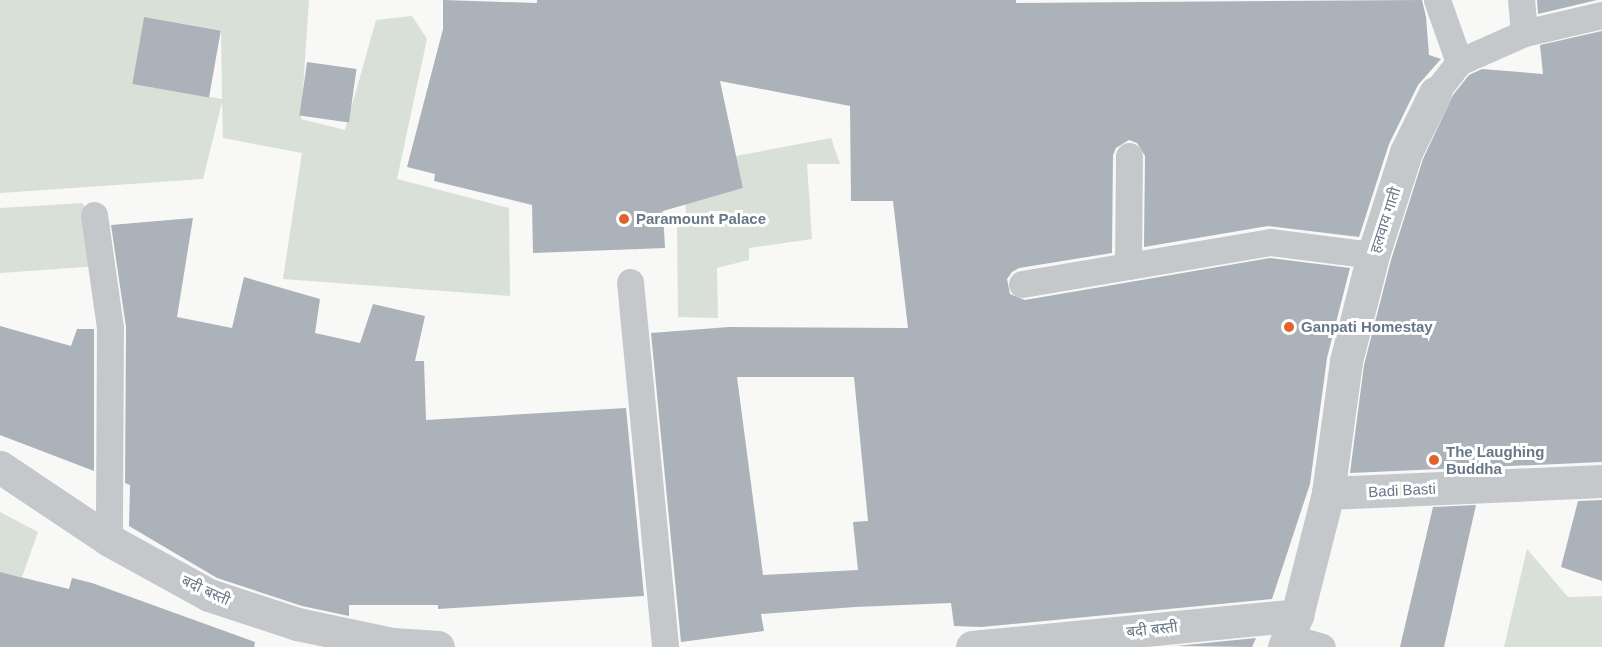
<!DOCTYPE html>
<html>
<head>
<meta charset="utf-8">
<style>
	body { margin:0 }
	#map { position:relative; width:1602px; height:647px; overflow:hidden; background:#f8f8f6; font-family:Helvetica,"Noto Sans Devanagari",sans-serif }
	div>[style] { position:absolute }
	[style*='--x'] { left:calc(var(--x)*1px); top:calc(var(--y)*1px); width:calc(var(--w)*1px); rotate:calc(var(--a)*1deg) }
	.green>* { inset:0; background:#d9e0d7 }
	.building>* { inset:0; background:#abb2b9; transform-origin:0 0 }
	.service>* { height:27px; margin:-13.5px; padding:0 13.5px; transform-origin:13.5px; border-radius:13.5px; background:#c4c8cb }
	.minor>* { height:33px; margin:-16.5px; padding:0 16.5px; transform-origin:16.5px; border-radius:16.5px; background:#c4c8cb }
	.dots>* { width:16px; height:16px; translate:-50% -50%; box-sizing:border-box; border:3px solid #fff; border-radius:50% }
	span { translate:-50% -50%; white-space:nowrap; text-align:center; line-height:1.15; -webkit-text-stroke:6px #fff; paint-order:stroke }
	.poi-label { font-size:15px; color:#687787; font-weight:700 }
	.left { translate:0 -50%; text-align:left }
	.street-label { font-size:15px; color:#687787 }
</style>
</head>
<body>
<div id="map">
	<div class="green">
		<i style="clip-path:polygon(evenodd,0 0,309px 0,301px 119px,345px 130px,376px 20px,412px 16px,427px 39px,397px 179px,509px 208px,510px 296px,283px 279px,302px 153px,223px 138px,222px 102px,203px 179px,0 193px,0 0,144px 17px,221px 30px,222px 99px,132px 84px,144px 17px)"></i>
		<i style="clip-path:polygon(831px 138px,840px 164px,807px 164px,812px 239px,749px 248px,749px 260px,717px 268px,718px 318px,678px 317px,677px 226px,687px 222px,684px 193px,704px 199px,743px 188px,736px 156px)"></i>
		<i style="clip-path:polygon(83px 203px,99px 266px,0 273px,0 208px)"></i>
		<i style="clip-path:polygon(0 512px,38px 532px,22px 577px,0 572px)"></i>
		<i style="clip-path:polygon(1527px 549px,1568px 597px,1602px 596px,1602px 647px,1504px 647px)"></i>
	</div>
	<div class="building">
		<i style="clip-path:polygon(evenodd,443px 0,537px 3px,537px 0,1016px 0,1016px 3px,1422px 0,1426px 17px,1429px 55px,1441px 59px,1418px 85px,1389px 144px,1359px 237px,1268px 226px,1144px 247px,1145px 156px,1137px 143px,1129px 140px,1116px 148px,1113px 155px,1112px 253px,1019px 268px,1012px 272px,1007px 279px,1010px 294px,1025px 300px,1270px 258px,1350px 268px,1327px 358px,1310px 484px,1272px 599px,981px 627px,954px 626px,951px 603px,855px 607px,761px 614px,764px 631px,681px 642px,651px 333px,729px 327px,908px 328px,893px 201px,851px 201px,850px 106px,720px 81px,743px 188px,663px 211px,665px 248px,533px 253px,532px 205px,434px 181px,435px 174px,407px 167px,443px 29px,443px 0,737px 377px,854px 377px,868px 521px,853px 522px,858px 570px,763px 575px,737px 377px)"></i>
		<i style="clip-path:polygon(1537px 0,1597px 0,1538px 14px)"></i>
		<i style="left:144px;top:17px;width:78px;height:68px;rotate:10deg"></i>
		<i style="clip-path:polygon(1602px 31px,1602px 462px,1350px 473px,1364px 365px,1391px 260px,1423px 159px,1453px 95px,1469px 75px,1482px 69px,1543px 74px,1540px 45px)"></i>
		<i style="left:307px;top:62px;width:50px;height:54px;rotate:8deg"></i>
		<i style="clip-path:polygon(193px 218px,177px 317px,232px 328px,244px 277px,320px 299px,315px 333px,360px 343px,373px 304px,425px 316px,415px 361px,424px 361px,426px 420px,626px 408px,644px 596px,438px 609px,438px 605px,349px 605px,349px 616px,302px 606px,217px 578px,129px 526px,130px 485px,125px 483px,126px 327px,111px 225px)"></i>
		<i style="clip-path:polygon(0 326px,71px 346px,77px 329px,94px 329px,94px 471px,0 435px)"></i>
		<i style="clip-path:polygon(1602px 500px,1602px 581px,1561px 567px,1578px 501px)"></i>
		<i style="clip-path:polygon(1476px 505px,1444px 647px,1400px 647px,1433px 507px)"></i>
		<i style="clip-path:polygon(0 572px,69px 589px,72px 578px,92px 583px,255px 642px,254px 647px,0 647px)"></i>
		<i style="clip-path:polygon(1256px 638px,1252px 647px,1176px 646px)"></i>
	</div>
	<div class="service">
		<i style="--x:1437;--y:0;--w:66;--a:70.5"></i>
		<i style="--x:1524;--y:33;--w:80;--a:-13"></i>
		<i style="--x:1435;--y:93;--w:39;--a:-52"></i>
		<i style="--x:1459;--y:62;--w:71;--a:-24"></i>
		<i style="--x:1524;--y:33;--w:33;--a:-95"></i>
		<i style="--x:94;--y:215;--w:113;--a:81.9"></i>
		<i style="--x:110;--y:327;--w:213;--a:90.3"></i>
		<i style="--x:1128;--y:266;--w:110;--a:-89.5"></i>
		<i style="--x:630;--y:282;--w:367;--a:84.5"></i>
		<i style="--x:1022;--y:284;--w:252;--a:-9.6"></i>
		<i style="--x:1270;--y:242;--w:104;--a:7.2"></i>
		<i style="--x:1288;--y:637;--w:35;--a:16"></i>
	</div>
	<div class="minor">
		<i style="--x:0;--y:467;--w:131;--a:33.8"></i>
		<i style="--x:109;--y:540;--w:114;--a:28.8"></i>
		<i style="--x:209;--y:595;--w:93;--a:18.2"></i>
		<i style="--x:297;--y:624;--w:98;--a:11.8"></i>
		<i style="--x:393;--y:644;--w:45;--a:3.8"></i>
		<i style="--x:1328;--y:493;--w:133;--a:-82.2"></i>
		<i style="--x:1346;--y:361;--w:109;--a:-75.7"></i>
		<i style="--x:1373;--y:255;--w:108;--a:-72.2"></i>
		<i style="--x:1406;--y:152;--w:66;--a:-63.8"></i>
		<i style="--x:972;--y:647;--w:327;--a:-5.6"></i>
		<i style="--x:1284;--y:647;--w:35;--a:-68"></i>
		<i style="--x:1297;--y:615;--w:126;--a:-75.7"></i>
		<i style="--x:1328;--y:493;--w:274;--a:-2.5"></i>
	</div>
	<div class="dots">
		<i style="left:624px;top:219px;background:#e2622c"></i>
		<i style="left:1289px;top:327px;background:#e2622c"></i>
		<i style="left:1434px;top:460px;background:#e2622c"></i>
	</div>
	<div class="poi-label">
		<span class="left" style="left:636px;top:219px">Paramount Palace</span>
		<span class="left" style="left:1301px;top:327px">Ganpati Homestay</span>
		<span class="left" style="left:1446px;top:460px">The Laughing<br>Buddha</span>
	</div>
	<div class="street-label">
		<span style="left:1385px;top:220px;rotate:-72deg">हलवाय गाती</span>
		<span style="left:1402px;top:490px;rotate:-3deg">Badi Basti</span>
		<span style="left:206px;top:590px;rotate:25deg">बदी बस्ती</span>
		<span style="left:1152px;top:629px;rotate:-6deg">बदी बस्ती</span>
	</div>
</div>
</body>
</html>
